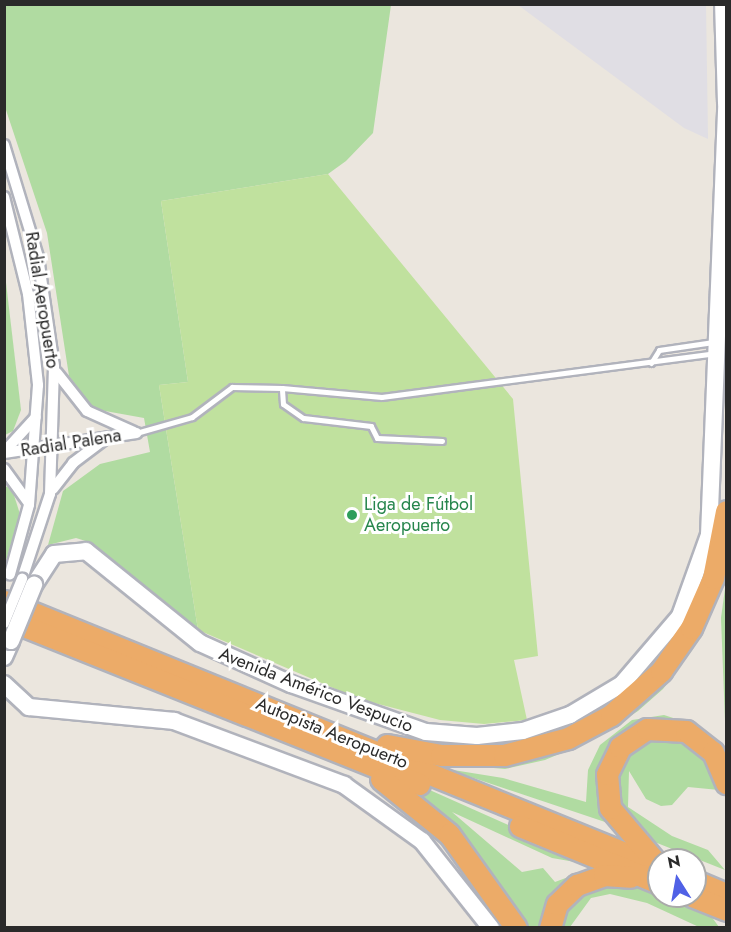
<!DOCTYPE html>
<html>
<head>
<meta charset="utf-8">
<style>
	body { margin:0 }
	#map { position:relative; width:731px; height:932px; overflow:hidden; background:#ebe6de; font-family:Jost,sans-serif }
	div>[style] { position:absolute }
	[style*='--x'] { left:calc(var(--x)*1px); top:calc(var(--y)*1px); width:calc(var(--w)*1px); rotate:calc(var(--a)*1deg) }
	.industrial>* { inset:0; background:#e0dee4 }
	.green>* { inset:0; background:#b0dba1 }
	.pitch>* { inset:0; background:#c0e19e }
	.roads { filter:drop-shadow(2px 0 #b1b3bc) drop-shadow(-2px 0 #b1b3bc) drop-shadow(0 2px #b1b3bc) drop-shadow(0 -2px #b1b3bc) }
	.lane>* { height:5px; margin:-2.5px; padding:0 2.5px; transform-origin:2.5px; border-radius:2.5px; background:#fff }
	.street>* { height:10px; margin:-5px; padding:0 5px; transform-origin:5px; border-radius:5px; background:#fff }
	.secondary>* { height:16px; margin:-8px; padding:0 8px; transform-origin:8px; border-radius:8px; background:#fff }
	.highway>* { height:21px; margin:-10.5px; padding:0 10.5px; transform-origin:10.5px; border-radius:10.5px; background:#ecab68 }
	.bridges { filter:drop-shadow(2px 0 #b1b3bc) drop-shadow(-2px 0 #b1b3bc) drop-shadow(0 2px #b1b3bc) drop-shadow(0 -2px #b1b3bc) }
	.street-bridge>* { height:10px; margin:-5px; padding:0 5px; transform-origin:5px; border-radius:5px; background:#fff }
	.secondary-bridge>* { height:16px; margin:-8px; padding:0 8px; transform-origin:8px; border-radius:8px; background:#fff }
	.dots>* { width:16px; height:16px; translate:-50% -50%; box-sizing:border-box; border:3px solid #fff; border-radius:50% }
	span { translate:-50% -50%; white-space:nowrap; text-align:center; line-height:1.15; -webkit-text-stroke:6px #fff; paint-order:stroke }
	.street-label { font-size:18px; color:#2a2a2a }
	.leisure-label { font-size:18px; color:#27864d }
	.left { translate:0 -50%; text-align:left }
	.frame { position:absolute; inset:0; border:6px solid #2a2a2a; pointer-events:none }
	.north { position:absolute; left:647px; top:848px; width:60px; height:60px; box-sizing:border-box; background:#fff; border:2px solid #aaa; border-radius:50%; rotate:349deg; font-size:16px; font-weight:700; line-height:24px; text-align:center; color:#2a2a2a }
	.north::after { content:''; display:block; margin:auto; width:21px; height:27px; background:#5061e6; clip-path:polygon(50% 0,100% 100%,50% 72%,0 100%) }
</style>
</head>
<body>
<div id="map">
	<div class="industrial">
		<i style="clip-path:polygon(518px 5px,706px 5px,708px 139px,684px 128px)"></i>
	</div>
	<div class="green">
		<i style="clip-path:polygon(4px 5px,391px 5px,373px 133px,346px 161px,328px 174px,161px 201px,188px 382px,159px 385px,198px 630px,92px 543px,76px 538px,48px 545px,63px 491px,100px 464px,150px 452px,144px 418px,94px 409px,69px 376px,47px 233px,5px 107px)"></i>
		<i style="clip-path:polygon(5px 274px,21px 410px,13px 431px,5px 435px)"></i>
		<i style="clip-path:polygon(5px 486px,12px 489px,20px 514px,5px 564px)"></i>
		<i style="clip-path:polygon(726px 581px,726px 747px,721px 618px)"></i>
		<i style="clip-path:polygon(718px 587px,693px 649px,663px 689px,638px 711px,592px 740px,545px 760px,505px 769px,459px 765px,611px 721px)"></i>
		<i style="clip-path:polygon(664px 715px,701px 727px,723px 750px,694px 729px,617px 745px,614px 825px,447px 769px,503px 778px,586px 802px,588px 770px,600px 745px,632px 720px)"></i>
		<i style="clip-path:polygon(662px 733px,702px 748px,719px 790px,688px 787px,672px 805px,661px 806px,646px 799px,629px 771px,628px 807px,672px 836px,708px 850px,725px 870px,642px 837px,615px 804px,619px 757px)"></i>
		<i style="clip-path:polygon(423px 787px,594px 863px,604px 867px,552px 858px,452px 812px,522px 872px,543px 868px,555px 882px,587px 870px,547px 927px,525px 927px,457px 833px,419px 793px)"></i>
		<i style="clip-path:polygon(593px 884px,641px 886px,711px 916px,719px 927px,699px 927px,647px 903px,610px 894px,591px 898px,570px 927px,622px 927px,557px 928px,563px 912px)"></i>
	</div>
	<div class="pitch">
		<i style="clip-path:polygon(328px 174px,513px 399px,538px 656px,514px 660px,527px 720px,484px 724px,440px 720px,359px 699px,198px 630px,159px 385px,188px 382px,161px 201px)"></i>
	</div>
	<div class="roads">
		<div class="lane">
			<i style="--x:651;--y:363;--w:15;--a:-58"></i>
			<i style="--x:659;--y:350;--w:55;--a:-8.4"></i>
			<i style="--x:136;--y:433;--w:58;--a:-15.9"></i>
			<i style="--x:192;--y:417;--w:50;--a:-36.9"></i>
			<i style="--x:232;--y:387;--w:50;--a:1.1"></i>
			<i style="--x:442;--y:441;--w:65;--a:-177.4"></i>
			<i style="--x:377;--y:438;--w:13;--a:-117"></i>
			<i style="--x:371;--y:426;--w:68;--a:-173.3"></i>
			<i style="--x:303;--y:418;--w:24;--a:-145"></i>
			<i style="--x:283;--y:404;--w:16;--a:-94"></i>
			<i style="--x:282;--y:388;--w:100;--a:5.1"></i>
			<i style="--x:382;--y:397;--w:335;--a:-7.5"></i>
		</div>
		<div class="street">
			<i style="--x:4;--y:145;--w:117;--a:73.1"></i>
			<i style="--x:38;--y:257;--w:111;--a:81.7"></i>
			<i style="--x:54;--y:367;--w:127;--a:91.8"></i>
			<i style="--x:50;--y:494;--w:89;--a:108.2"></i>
			<i style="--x:4;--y:197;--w:100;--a:76.1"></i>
			<i style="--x:28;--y:294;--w:92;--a:83.7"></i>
			<i style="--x:38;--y:385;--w:120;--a:94.3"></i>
			<i style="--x:29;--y:505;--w:72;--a:105.4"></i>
			<i style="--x:57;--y:373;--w:48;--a:51.7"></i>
			<i style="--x:87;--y:411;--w:51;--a:24.1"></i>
			<i style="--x:4;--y:452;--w:47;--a:-47.6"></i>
			<i style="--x:4;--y:453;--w:134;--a:-8.6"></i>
			<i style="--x:4;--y:469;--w:41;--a:54"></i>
			<i style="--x:53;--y:489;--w:33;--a:-52"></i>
			<i style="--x:73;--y:463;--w:39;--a:-37"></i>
		</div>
		<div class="secondary">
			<i style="--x:34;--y:585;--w:37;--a:-57"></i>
			<i style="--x:54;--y:554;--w:32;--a:-5"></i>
			<i style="--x:86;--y:551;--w:146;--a:38.9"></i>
			<i style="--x:200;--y:643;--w:100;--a:24.3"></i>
			<i style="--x:291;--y:684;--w:143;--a:19.6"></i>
			<i style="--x:426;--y:732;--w:51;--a:4.5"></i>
			<i style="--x:477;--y:736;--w:46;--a:-6.2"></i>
			<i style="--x:523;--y:731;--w:50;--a:-18.8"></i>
			<i style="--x:570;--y:715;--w:61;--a:-30.8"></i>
			<i style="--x:622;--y:684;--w:89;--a:-49.5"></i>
			<i style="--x:680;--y:616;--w:86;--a:-70.3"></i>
			<i style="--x:709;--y:535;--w:432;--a:-87.7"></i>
			<i style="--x:726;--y:103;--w:99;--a:-91.7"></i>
			<i style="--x:4;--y:657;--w:17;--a:-66"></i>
			<i style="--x:4;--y:684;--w:34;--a:43"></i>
			<i style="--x:29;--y:707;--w:146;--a:5.5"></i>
			<i style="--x:174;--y:721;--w:182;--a:20.6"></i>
			<i style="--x:344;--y:785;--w:96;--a:35.7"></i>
			<i style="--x:422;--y:841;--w:111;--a:51.6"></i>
		</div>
		<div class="highway">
			<i style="--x:4;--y:601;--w:707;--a:22.1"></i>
			<i style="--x:4;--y:618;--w:447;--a:21.8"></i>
			<i style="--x:387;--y:745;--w:55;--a:10.5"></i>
			<i style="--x:441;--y:755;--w:63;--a:0"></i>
			<i style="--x:504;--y:755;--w:66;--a:-14.9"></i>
			<i style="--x:568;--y:738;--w:49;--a:-28.1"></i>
			<i style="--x:611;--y:715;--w:67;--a:-41.3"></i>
			<i style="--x:661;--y:671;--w:52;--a:-55.1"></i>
			<i style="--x:691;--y:628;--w:55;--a:-66.3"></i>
			<i style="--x:713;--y:578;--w:68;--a:-79"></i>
			<i style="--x:381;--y:779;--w:87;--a:39"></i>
			<i style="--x:449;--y:834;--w:115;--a:54.5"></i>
			<i style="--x:520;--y:826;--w:150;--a:22.3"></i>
			<i style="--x:654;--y:860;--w:68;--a:-130.2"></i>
			<i style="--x:610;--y:808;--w:34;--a:-95"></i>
			<i style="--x:607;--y:774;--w:30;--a:-64"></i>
			<i style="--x:620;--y:747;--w:32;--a:-34"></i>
			<i style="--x:647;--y:729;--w:39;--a:3"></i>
			<i style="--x:686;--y:731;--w:34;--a:38"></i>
			<i style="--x:713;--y:752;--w:34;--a:67"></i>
			<i style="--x:695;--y:881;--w:34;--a:23"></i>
			<i style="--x:692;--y:896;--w:37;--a:22"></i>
			<i style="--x:550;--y:928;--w:25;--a:-74"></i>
			<i style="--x:557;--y:904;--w:28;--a:-44"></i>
			<i style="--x:577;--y:885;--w:29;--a:-20"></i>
			<i style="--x:604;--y:875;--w:26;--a:4"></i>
		</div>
	</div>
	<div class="bridges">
		<div class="street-bridge">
			<i style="--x:4;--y:623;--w:48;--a:-67.8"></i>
		</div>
		<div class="secondary-bridge">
			<i style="--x:11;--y:641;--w:61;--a:-67.7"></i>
		</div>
	</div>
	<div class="dots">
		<i style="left:352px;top:515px;background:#2e9e5b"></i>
	</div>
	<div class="street-label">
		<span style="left:42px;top:300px;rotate:81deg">Radial Aeropuerto</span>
		<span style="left:71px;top:443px;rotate:-9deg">Radial Palena</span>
		<span style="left:316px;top:690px;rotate:21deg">Avenida Américo Vespucio</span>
		<span style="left:332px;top:733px;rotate:22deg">Autopista Aeropuerto</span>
	</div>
	<div class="leisure-label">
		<span class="left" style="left:364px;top:515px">Liga de Fútbol<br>Aeropuerto</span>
	</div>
	<div class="frame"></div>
	<div class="north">N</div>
</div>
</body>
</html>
